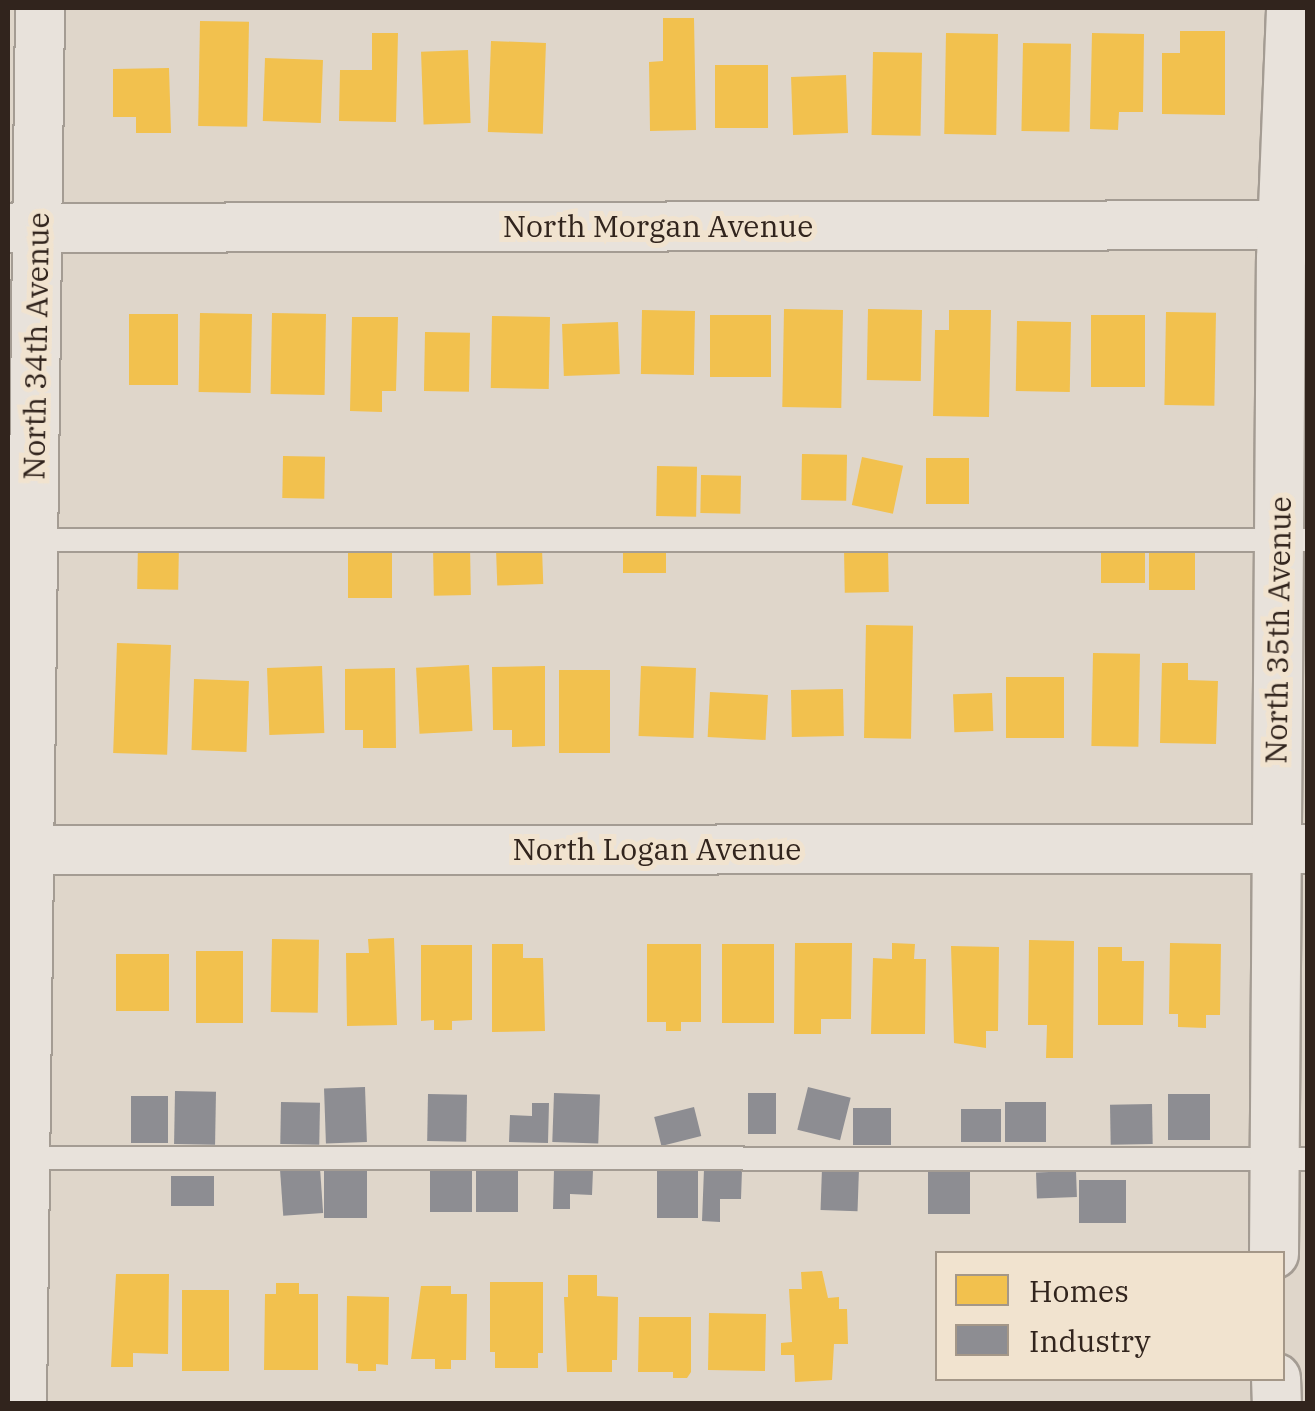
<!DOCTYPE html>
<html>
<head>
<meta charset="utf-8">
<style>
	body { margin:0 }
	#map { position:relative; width:1315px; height:1411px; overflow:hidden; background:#dfd6ca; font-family:"IBM Plex Serif",serif }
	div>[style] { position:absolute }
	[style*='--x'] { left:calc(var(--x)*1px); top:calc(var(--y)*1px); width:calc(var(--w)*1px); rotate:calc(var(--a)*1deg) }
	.homes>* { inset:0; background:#f2c14e; transform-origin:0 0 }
	.industry>* { inset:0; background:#8d8d92; transform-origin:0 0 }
	.roads { filter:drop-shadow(2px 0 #a49c93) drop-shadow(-2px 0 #a49c93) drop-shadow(0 2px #a49c93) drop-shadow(0 -2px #a49c93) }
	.service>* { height:22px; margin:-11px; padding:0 11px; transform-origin:11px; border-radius:11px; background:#e8e2db }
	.minor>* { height:48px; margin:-24px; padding:0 24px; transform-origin:24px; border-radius:24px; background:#e8e2db }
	span { translate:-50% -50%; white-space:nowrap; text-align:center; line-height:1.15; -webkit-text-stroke:10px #f1e3cf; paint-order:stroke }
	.street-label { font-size:30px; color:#31241d }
	.frame { position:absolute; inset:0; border:10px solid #31241d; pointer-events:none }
	.legend { position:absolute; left:935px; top:1251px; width:350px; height:130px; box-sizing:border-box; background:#f1e3cf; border:2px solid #a49788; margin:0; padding:12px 18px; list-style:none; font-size:30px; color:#31241d }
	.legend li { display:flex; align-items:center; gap:20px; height:50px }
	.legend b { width:50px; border:2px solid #a49788 }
</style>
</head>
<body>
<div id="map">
	<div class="homes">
		<i style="clip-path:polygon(663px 18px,694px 18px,696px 130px,650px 131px,649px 62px,663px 61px)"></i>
		<i style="left:200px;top:21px;width:49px;height:105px;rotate:1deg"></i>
		<i style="clip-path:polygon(1180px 31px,1225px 31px,1225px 115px,1162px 114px,1162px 53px,1180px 53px)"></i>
		<i style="clip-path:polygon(372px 33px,398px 33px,396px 122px,339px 121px,340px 70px,372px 70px)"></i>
		<i style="left:946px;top:33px;width:52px;height:101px;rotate:1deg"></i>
		<i style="clip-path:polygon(1092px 33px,1144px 34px,1143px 112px,1119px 112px,1118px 130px,1090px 129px)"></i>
		<i style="left:491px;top:41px;width:55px;height:91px;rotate:2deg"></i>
		<i style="left:1023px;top:43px;width:48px;height:88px;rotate:1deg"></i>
		<i style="left:468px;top:50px;width:73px;height:47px;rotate:88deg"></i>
		<i style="left:873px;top:52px;width:49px;height:83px;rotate:1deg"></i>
		<i style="left:265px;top:58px;width:58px;height:63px;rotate:2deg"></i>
		<i style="left:715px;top:65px;width:53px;height:63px"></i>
		<i style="clip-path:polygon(169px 68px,171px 133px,136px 133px,136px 117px,113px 117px,113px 69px)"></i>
		<i style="left:846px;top:75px;width:58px;height:55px;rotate:88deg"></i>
		<i style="left:784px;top:309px;width:59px;height:98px;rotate:1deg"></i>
		<i style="left:868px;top:309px;width:54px;height:71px;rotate:1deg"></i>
		<i style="left:642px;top:310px;width:53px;height:64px;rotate:1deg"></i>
		<i style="clip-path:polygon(949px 310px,991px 310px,989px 417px,933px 416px,935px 330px,949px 330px)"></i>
		<i style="left:1166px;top:312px;width:50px;height:93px;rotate:1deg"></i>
		<i style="left:200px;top:313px;width:52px;height:79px;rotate:1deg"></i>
		<i style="left:272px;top:313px;width:54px;height:81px;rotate:1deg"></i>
		<i style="left:129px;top:314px;width:49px;height:71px"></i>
		<i style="left:710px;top:315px;width:61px;height:62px"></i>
		<i style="left:1091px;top:315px;width:54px;height:72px"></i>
		<i style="left:492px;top:316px;width:58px;height:72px;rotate:1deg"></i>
		<i style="clip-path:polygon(352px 317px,398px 317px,396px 391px,382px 391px,382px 412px,350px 411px)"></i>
		<i style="left:1017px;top:321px;width:54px;height:70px;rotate:1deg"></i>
		<i style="left:618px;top:322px;width:52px;height:56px;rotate:88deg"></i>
		<i style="left:425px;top:332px;width:45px;height:59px;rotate:1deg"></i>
		<i style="left:802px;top:454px;width:45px;height:46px;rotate:1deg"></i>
		<i style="left:283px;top:456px;width:42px;height:42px;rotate:1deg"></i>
		<i style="left:862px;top:457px;width:42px;height:49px;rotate:12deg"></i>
		<i style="left:969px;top:458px;width:46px;height:43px;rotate:90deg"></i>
		<i style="left:657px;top:466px;width:40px;height:50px;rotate:1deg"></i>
		<i style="left:701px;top:475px;width:40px;height:38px;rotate:1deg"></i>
		<i style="left:138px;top:542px;width:41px;height:47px;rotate:1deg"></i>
		<i style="left:623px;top:542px;width:43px;height:31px"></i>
		<i style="left:1101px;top:542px;width:44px;height:41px"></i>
		<i style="left:1149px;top:542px;width:46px;height:48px"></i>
		<i style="left:392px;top:546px;width:52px;height:44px;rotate:90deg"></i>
		<i style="left:470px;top:546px;width:49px;height:37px;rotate:89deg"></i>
		<i style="left:542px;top:548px;width:36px;height:46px;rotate:88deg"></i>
		<i style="left:888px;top:548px;width:44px;height:44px;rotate:89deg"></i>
		<i style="left:866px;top:625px;width:47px;height:113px;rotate:1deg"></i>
		<i style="left:117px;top:643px;width:54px;height:110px;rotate:2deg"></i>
		<i style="left:1093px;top:653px;width:47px;height:93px;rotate:1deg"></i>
		<i style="clip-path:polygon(1162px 663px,1188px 663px,1188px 680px,1218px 681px,1216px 744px,1160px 743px)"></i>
		<i style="left:469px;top:665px;width:66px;height:53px;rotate:87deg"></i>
		<i style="left:322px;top:666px;width:67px;height:55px;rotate:88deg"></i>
		<i style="clip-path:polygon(545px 666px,545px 746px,512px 747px,512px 730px,493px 730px,492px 667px)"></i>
		<i style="left:641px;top:666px;width:55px;height:70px;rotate:2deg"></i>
		<i style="clip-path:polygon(395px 668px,396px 748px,363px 748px,363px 730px,345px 730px,345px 669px)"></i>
		<i style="left:559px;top:670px;width:51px;height:83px"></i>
		<i style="left:1006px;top:677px;width:58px;height:61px"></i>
		<i style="left:194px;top:679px;width:55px;height:71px;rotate:2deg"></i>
		<i style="left:843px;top:689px;width:47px;height:52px;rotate:89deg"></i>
		<i style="left:710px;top:692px;width:58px;height:45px;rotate:3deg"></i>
		<i style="left:992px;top:693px;width:38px;height:39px;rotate:88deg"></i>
		<i style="clip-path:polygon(394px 938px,397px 1025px,347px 1026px,346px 953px,369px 953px,368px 939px)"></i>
		<i style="left:272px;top:939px;width:47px;height:73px;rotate:1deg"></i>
		<i style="clip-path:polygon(1029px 940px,1074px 941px,1073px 1058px,1046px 1058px,1047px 1025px,1028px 1025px)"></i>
		<i style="clip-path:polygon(795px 943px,852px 943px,851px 1019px,821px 1019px,821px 1034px,794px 1034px)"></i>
		<i style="clip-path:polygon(892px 943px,915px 944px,914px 959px,926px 959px,925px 1034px,871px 1034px,873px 958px,892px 959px)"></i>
		<i style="clip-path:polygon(1170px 943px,1221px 944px,1220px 1015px,1206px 1015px,1206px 1028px,1178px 1027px,1178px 1014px,1169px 1014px)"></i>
		<i style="clip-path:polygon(492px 944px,523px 944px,523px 958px,543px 958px,545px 1031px,492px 1032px)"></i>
		<i style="clip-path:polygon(647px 944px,701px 944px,701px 1022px,681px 1022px,681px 1031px,666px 1031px,666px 1022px,647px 1022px)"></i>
		<i style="left:722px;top:944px;width:52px;height:79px"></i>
		<i style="clip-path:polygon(421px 945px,472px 945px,472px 1020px,452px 1021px,452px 1030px,434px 1030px,434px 1020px,421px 1021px)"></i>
		<i style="clip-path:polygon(951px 946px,999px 947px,998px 1031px,986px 1031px,986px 1048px,954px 1043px)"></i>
		<i style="clip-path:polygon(1098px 947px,1122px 947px,1122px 961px,1144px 961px,1143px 1025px,1098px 1025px)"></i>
		<i style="left:196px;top:951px;width:47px;height:72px"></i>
		<i style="left:116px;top:954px;width:53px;height:57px"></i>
		<i style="clip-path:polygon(822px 1271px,828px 1298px,839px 1297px,839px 1309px,847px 1309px,848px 1344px,834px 1344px,832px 1380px,795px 1382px,794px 1355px,781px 1355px,781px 1343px,792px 1342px,789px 1289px,802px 1289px,801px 1272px)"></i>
		<i style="clip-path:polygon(116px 1274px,169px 1274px,168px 1354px,133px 1353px,133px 1367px,111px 1367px)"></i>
		<i style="clip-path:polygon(568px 1275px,597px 1275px,597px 1296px,618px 1297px,617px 1360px,612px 1360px,612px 1372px,567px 1372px,564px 1297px,568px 1297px)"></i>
		<i style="clip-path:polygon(490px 1282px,543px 1282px,543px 1353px,538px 1353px,538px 1368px,495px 1368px,495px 1352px,490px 1352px)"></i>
		<i style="clip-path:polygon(276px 1283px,299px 1283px,299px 1294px,318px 1294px,318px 1370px,264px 1370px,265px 1294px,276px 1294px)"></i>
		<i style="clip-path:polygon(421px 1286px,451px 1286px,451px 1294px,467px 1294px,466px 1360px,451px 1360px,451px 1369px,435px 1369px,435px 1359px,411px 1359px)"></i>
		<i style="left:182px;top:1290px;width:47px;height:81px"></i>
		<i style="clip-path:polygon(347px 1296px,389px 1297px,388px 1365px,376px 1364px,376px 1371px,358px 1371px,358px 1364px,346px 1363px)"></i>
		<i style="left:709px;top:1313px;width:57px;height:57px;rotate:1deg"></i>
		<i style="clip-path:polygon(639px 1317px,691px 1317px,691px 1372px,687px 1378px,673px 1378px,673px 1372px,638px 1372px)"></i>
	</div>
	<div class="industry">
		<i style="left:365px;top:1087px;width:55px;height:41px;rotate:88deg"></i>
		<i style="left:808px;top:1087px;width:44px;height:44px;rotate:14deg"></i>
		<i style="left:175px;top:1091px;width:41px;height:53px;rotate:1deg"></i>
		<i style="left:554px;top:1093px;width:46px;height:49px;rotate:2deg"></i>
		<i style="left:748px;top:1093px;width:28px;height:41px"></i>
		<i style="left:428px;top:1094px;width:39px;height:47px;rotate:1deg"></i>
		<i style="left:1168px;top:1094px;width:42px;height:46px"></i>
		<i style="left:131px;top:1096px;width:37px;height:47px"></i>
		<i style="left:281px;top:1102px;width:39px;height:42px;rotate:1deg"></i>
		<i style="left:1005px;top:1102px;width:41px;height:40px"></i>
		<i style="clip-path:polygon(532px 1103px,549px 1103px,548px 1143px,509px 1142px,510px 1115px,532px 1116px)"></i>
		<i style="left:1152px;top:1104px;width:40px;height:42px;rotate:89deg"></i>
		<i style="left:694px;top:1107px;width:30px;height:41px;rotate:76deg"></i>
		<i style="left:853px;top:1108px;width:38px;height:37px"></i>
		<i style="left:961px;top:1109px;width:40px;height:33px"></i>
		<i style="left:320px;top:1168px;width:45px;height:40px;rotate:86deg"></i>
		<i style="left:822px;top:1168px;width:37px;height:42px;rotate:2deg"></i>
		<i style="clip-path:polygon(554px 1169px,593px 1170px,592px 1195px,570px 1194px,570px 1209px,553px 1209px)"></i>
		<i style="clip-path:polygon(704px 1169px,742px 1170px,741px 1199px,720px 1199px,720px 1222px,702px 1221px)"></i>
		<i style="left:928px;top:1169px;width:42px;height:45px"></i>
		<i style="left:367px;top:1170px;width:48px;height:43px;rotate:90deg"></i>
		<i style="left:430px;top:1170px;width:42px;height:42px"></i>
		<i style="left:476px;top:1170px;width:42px;height:42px"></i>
		<i style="left:657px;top:1171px;width:41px;height:47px"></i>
		<i style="left:1076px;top:1171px;width:26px;height:40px;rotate:88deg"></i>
		<i style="left:171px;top:1176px;width:43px;height:30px"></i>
		<i style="left:1079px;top:1180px;width:47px;height:43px"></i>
	</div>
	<div class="roads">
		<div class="service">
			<i style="--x:8;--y:540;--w:1300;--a:0"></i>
			<i style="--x:21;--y:1158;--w:1287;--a:0.04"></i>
		</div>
		<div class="minor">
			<i style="--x:8;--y:228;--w:1300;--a:-0.13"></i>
			<i style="--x:8;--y:850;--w:1300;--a:-0.04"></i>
			<i style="--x:1274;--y:1254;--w:995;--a:-89.6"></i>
			<i style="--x:1281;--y:259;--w:251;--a:-87.7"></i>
			<i style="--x:1276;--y:1378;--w:26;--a:88"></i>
			<i style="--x:22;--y:1404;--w:1396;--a:-89.26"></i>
		</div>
	</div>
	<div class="street-label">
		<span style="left:658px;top:226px">North Morgan Avenue</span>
		<span style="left:36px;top:346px;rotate:-89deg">North 34th Avenue</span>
		<span style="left:1278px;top:630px;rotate:-89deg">North 35th Avenue</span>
		<span style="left:657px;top:849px">North Logan Avenue</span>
	</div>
	<div class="frame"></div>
	<ul class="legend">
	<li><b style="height:28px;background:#f2c14e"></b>Homes</li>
	<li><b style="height:28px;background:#8d8d92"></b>Industry</li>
	</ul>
</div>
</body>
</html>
